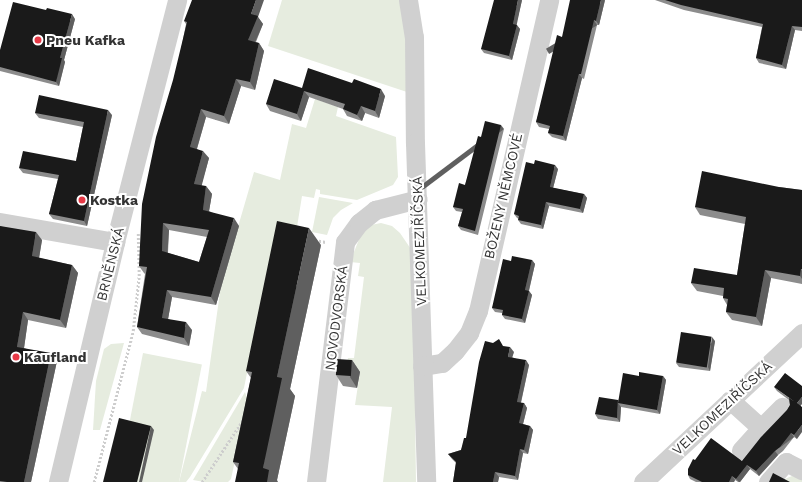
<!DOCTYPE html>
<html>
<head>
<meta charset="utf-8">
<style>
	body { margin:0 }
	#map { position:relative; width:802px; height:482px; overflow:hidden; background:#fff; font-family:"Work Sans",sans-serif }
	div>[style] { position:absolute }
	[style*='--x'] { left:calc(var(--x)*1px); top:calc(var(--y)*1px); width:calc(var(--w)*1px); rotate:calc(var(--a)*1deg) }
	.green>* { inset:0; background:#e6ecdf; transform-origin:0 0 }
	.path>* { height:2.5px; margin-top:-1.25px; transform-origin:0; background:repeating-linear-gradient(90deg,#cdcdcd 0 2px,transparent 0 4px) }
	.minor>* { height:19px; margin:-9.5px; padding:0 9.5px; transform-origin:9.5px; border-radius:9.5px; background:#d0d0d0 }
	.wall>* { inset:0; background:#8c8c8c }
	.shaded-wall>* { inset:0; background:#5f5f5f; transform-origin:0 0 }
	.building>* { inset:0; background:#1a1a1a; transform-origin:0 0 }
	.dots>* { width:11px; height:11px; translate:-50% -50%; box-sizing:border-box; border:2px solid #fff; border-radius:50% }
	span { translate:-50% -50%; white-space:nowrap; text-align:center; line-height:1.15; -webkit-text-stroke:4px #fff; paint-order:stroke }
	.poi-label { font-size:14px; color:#333; font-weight:700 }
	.left { translate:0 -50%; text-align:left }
	.street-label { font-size:14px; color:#333 }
</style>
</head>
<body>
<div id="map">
	<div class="green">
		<i style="clip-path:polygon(282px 0,402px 0,410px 93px,268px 46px)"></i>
		<i style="clip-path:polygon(315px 99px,338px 107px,336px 116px,396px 137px,398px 177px,393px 185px,357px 200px,320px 194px,320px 190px,316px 189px,314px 198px,302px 196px,297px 227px,270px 258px,244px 388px,190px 477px,186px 482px,179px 482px,202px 391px,206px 392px,221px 285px,254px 172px,280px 180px,292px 124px,306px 128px)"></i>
		<i style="clip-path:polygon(319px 197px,353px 203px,341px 210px,333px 218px,327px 235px,312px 232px)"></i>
		<i style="clip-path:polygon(381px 223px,392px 226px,400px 233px,417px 258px,415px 413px,416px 482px,383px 482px,392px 407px,355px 405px,360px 372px,345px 370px,348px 358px,354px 358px,364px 277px,358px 276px,360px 263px,350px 262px,362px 232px,371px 225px)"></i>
		<i style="clip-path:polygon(124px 343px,100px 430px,93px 430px,96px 381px,104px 349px,111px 344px)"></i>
		<i style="left:143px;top:353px;width:60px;height:133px;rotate:11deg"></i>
		<i style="clip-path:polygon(245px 392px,248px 401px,231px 479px,228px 482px,204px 482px,193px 480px)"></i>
		<i style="clip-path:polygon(792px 476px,802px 478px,802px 482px,778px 482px)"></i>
	</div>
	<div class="path">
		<i style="--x:315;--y:240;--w:11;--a:10"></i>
		<i style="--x:94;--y:482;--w:156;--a:-75.5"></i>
		<i style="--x:133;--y:331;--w:55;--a:-83.8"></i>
		<i style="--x:139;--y:276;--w:44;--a:-91.3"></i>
		<i style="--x:202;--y:482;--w:74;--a:-56.5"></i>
	</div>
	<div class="minor">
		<i style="--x:408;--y:0;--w:37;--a:81"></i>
		<i style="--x:414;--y:37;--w:106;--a:89.5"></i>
		<i style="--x:415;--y:143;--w:339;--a:88.1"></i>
		<i style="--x:0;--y:222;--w:117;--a:9.9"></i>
		<i style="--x:422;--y:366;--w:20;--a:-9"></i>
		<i style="--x:442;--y:363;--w:18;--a:-43"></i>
		<i style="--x:455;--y:351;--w:23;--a:-52"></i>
		<i style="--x:469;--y:333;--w:24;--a:-68"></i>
		<i style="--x:478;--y:311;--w:319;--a:-77.1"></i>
		<i style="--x:730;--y:400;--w:42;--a:42.1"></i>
		<i style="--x:761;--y:428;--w:30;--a:132"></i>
		<i style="--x:761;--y:428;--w:30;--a:-45"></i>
		<i style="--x:58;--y:482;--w:247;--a:-76.6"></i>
		<i style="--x:115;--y:242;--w:250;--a:-75.6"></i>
		<i style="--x:316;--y:482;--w:242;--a:-83.1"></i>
		<i style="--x:345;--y:242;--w:24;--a:-54"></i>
		<i style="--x:359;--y:223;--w:21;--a:-39"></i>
		<i style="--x:375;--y:210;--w:44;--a:-14.3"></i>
		<i style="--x:643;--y:482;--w:218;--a:-43.1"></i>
		<i style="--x:768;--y:482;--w:27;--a:-48"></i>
		<i style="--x:786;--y:462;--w:18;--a:27"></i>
	</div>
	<div class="wall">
		<i style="clip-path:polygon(522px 0,516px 25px,520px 29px,512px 60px,484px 53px,481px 49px)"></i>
		<i style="clip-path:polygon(605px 0,599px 25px,597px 25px,584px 79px,582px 78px,566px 141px,552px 137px,548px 133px,549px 129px,539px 127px,536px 122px,562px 37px)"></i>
		<i style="clip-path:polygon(655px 0,802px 0,802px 31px,795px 30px,786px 69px,759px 63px,756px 58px,762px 27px,684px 10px)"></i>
		<i style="clip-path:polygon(evenodd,258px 17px,263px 24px,256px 42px,259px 43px,264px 51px,255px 90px,241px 86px,229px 124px,206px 117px,197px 149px,209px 158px,201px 186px,206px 186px,212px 194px,209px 211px,239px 226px,216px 305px,172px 297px,168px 319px,192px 330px,189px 346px,142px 334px,137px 327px,145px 274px,144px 273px,139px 266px,186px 24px,184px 21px,258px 17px,169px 230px,207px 237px,199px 262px,168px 253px,169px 230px)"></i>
		<i style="clip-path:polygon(75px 19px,64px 60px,65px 62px,59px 86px,0 71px,0 50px)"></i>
		<i style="clip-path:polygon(302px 88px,385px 96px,379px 118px,365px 113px,362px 121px,347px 116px,343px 109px,309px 97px,301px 121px,270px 111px,266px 104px)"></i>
		<i style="clip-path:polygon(35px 113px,112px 115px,87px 226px,53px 219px,49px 214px,58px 179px,23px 173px,19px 168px,76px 161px,83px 127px,39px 118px)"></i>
		<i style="clip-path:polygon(504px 129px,478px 235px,461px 230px,458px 226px,462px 212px,456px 211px,453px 207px,465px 185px,481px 137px)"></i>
		<i style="clip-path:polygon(534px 164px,558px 169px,553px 188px,584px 194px,587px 198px,583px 213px,549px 206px,543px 229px,521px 224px,518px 220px,519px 219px,517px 218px,514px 214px)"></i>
		<i style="clip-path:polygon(779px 187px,802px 190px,802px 284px,771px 278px,762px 326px,732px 320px,726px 312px,727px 305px,723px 298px,723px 296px,697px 291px,691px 283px,737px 275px,745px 224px,700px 215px,695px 207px)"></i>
		<i style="clip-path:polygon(0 226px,42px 240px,39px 258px,72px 265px,78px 273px,66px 328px,28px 320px,24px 348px,57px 361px,31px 482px,0 482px)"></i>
		<i style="clip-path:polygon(321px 245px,290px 389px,295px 396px,277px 480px,238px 469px,233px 462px,251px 378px,246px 371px)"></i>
		<i style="clip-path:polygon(532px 260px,535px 264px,529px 291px,532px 295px,525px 323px,505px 319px,502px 315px,502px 313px,495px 312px,492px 308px,511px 261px)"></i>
		<i style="clip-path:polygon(715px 341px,710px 371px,679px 367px,676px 363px)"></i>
		<i style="clip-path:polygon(514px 352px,512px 357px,529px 365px,521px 403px,524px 403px,527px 408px,523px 424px,530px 426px,533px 430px,528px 454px,523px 453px,518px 480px,499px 477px,498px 482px,453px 482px,456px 463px,452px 459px,448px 454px,461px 450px,466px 438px)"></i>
		<i style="clip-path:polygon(352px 360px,360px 372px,357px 388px,343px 386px,336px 375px)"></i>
		<i style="clip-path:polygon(663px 376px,666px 380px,660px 414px,621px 407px,620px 422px,598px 419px,595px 414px,618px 400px)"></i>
		<i style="clip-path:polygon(774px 387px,800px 406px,797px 439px,794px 437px,783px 451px,778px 455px,759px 476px,750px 469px,740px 482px,738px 482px,735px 480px,734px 482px,696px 482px,690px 479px,688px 475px,695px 460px,742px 461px,787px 410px,790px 405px,789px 400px,777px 391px)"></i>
	</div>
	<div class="shaded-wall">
		<i style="clip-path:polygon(256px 0,264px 0,258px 17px,263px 24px,253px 47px,248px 40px,251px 14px)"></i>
		<i style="clip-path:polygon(518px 0,522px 0,516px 28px,513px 24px)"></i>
		<i style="clip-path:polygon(601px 0,605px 0,599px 25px,596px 21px)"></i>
		<i style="clip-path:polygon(72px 14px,75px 19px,64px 60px,65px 62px,59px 86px,56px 82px,60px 58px)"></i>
		<i style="left:594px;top:20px;width:6px;height:56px;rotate:59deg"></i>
		<i style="clip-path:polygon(517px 25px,520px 29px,512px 60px,509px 56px)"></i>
		<i style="clip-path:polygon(792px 26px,795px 30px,786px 69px,782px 65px)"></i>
		<i style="clip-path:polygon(259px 43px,264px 51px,255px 90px,250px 82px)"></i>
		<i style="clip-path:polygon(579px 74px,582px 78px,566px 141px,563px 136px)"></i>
		<i style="clip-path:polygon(236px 79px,241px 86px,229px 124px,224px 116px)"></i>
		<i style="clip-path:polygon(381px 89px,385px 96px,379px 118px,375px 111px)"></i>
		<i style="clip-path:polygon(304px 91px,309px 97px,301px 121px,297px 114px)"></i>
		<i style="clip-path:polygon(361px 106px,365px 113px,362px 121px,357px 115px)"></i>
		<i style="clip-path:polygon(201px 109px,206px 117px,195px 155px,190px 147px)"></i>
		<i style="clip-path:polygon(108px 110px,112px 115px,87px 226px,84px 221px)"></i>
		<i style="left:501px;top:125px;width:5px;height:109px;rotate:53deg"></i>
		<i style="clip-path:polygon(203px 151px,209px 158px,200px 192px,194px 184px)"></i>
		<i style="clip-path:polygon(555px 165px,558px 169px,552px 192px,550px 187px)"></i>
		<i style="clip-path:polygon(206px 186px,212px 194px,208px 217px,203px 210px)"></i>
		<i style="clip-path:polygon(584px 194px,587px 198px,583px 213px,580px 209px)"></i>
		<i style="clip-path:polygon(546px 202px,549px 206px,543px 229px,541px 225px)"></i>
		<i style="clip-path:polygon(234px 218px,239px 226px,216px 305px,211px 297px)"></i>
		<i style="clip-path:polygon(163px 223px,169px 230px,167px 259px,162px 251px)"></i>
		<i style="clip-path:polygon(309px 228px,321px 245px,290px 389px,295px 396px,277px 480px,278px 482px,267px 482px,263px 468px,277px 377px)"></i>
		<i style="clip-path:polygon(36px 232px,42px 240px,38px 264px,32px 256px)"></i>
		<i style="clip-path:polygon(532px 260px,535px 264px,528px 294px,525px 290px)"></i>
		<i style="clip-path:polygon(72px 265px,78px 273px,66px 328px,60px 320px)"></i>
		<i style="clip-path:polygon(801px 269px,802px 271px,802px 279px,800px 276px)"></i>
		<i style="clip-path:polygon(765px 270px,771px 278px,762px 326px,756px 317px)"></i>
		<i style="clip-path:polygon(167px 290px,172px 297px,167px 325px,162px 318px)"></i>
		<i style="clip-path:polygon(529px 291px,532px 295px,525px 323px,522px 319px)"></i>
		<i style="clip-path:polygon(23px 312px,28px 320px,23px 355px,17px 347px)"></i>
		<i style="clip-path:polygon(186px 322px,192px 330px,189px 346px,184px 338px)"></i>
		<i style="clip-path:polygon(712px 337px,715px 341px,710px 371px,708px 367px)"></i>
		<i style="clip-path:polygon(510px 347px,514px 352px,511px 361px,508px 357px)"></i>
		<i style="clip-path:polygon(51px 353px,57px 361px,31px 482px,24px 482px)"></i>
		<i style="clip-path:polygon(352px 360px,360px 372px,357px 388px,350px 377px)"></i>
		<i style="clip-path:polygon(526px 360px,529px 365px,520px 406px,517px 402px)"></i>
		<i style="clip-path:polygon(663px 376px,666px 380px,660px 414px,657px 410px)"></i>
		<i style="clip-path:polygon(802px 397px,802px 404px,799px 408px,797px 403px)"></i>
		<i style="clip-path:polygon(524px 403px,527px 408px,522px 428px,519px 423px)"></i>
		<i style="clip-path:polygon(618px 403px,621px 407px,620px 422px,617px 418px)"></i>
		<i style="clip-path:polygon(802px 425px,802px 432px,797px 439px,794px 435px)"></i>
		<i style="clip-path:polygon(151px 426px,154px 430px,142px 482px,139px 482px)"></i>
		<i style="clip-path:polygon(530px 426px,533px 430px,528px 454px,524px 450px)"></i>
		<i style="left:791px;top:433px;width:5px;height:18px;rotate:53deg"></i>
		<i style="clip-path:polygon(520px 449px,523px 453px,518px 480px,515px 476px)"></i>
		<i style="clip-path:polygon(775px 451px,778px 455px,759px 476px,756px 471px)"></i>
		<i style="clip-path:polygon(747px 465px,750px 469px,740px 482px,739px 482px,736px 479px)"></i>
		<i style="clip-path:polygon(495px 472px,499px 477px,498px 482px,493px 482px)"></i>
		<i style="clip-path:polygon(732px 476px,735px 480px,734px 482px,729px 482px)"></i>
	</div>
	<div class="building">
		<i style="clip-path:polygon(evenodd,192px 0,256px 0,251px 14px,258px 16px,248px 40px,259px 43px,250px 82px,236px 79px,224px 116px,201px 109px,190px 147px,203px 151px,194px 184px,206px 186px,203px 210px,234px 218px,211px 297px,167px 290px,162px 318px,186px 322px,184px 338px,137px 327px,147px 267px,139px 266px,142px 204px,156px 137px,173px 80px,187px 22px,184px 21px,192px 0,163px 223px,209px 230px,199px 262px,162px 251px,163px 223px)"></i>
		<i style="clip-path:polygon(494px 0,518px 0,513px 24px,517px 25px,509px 56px,481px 49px)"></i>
		<i style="clip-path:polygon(570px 0,601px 0,596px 21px,594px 20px,581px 74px,579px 74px,563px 136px,548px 133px,550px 126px,536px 122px,557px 35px,562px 37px)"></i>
		<i style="clip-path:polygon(665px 0,802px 0,802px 27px,792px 26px,782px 65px,756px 58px,763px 24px,681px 5px)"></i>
		<i style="clip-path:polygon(13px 2px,46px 10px,47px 8px,72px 14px,60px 58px,62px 58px,56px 82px,0 67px,0 50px)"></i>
		<i style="clip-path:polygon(308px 68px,352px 83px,354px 79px,381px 89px,375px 111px,361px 106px,357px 115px,343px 109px,345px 104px,304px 91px,297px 114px,266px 104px,274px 79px,302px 88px)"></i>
		<i style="clip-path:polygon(39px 95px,108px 110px,84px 221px,49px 214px,59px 175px,19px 168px,23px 151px,76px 161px,84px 122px,35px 113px)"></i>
		<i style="clip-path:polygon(485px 121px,501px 125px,475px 231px,458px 226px,463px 209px,453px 207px,459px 183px,465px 185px,478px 136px,481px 137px)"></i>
		<i style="clip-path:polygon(535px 160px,555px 165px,550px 187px,584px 194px,580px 209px,546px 202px,541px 225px,518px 220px,519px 216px,514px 214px,526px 162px,534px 164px)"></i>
		<i style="clip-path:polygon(702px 171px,779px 187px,802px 190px,802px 269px,801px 269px,800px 276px,765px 270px,756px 317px,726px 312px,728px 299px,723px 298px,724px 288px,691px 283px,694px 268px,737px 275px,746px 217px,695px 207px)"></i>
		<i style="clip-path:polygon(277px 221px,309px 228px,277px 377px,282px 378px,263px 468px,269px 470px,267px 482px,235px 482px,239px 463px,233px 462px,252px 372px,246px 371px)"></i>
		<i style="clip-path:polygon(0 226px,36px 232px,32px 256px,72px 265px,60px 320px,23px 312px,17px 347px,51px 353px,24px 482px,7px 482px,0 481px)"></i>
		<i style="clip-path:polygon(512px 256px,532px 260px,525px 290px,529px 291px,522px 319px,502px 315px,503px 310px,492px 308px,503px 259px,511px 261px)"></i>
		<i style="left:681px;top:332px;width:31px;height:31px;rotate:9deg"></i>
		<i style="clip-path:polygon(499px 339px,503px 346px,510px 347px,508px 357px,526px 360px,517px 402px,524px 403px,519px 423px,530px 426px,524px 450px,520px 449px,515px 476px,495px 472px,493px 482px,453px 482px,456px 462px,448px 454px,461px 450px,464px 438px,466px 438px,479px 362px,485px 341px,493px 343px)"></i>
		<i style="left:337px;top:359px;width:15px;height:16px;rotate:4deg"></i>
		<i style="clip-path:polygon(639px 372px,663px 376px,657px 410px,618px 403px,623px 373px,639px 376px)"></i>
		<i style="clip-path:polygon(785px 373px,802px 386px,802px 397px,797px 403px,802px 407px,802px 425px,794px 435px,791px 433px,780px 447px,775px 451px,756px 471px,747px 465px,736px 479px,732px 476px,729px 482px,702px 482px,688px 475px,688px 469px,693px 459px,695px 460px,711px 438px,742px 461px,761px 437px,787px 410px,790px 405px,789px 398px,795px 402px,774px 387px)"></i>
		<i style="clip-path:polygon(599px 397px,618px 400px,617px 418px,595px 414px)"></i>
		<i style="left:119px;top:418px;width:33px;height:66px;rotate:14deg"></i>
		<i style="clip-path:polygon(773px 473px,790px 482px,769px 482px)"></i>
	</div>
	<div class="dots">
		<i style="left:38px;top:40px;background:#e63946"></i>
		<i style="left:82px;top:200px;background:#e63946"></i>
		<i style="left:16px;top:357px;background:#e63946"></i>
	</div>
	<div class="poi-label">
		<span class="left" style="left:46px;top:40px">Pneu Kafka</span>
		<span class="left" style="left:90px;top:200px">Kostka</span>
		<span class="left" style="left:24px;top:357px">Kaufland</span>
	</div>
	<div class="street-label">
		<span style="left:503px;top:196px;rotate:-77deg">BOŽENY NĚMCOVÉ</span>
		<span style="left:419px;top:241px;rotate:-92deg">VELKOMEZIŘÍČSKÁ</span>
		<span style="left:110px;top:264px;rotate:-76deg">BRNĚNSKÁ</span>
		<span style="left:336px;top:318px;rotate:-83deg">NOVODVORSKÁ</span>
		<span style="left:722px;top:408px;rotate:-43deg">VELKOMEZIŘÍČSKÁ</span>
	</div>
</div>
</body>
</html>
